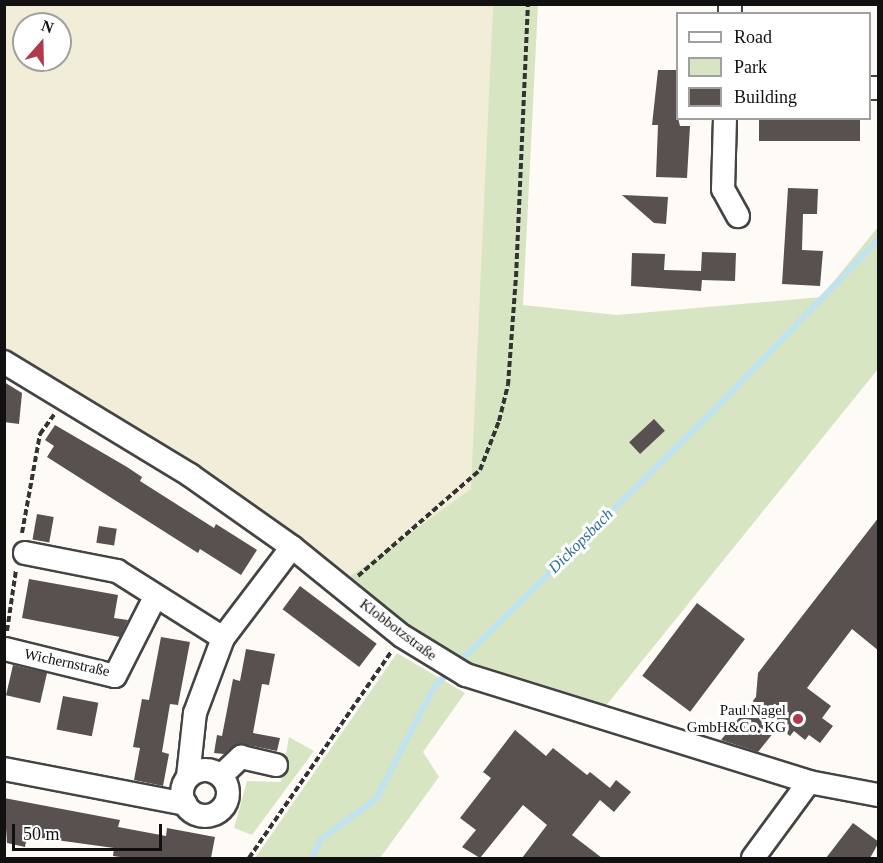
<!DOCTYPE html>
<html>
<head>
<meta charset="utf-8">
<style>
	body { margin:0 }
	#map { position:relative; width:883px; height:863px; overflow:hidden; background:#fefbf6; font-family:"Times New Roman",serif }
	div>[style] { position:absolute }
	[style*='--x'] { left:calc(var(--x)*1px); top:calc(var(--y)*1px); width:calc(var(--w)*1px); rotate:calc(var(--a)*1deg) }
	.farmland>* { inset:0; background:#f2edd8 }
	.green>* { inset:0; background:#d8e5c3 }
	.stream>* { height:6px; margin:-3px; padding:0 3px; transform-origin:3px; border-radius:3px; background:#c0e3ef }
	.building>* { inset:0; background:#58514f; transform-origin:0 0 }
	.path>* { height:4px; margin-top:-2px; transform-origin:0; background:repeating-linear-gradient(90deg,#333 0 6px,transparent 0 9px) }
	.roads { filter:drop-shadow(2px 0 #444) drop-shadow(-2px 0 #444) drop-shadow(0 2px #444) drop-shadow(0 -2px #444) }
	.minor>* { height:22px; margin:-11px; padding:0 11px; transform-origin:11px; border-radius:11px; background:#fff }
	.minor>.ring { margin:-11px; padding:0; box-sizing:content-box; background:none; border:22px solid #fff; border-radius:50% }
	.dots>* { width:16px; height:16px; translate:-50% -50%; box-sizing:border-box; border:3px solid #fff; border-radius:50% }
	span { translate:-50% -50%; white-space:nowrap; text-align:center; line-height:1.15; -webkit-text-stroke:6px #fff; paint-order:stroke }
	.street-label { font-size:15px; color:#111 }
	.poi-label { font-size:15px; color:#111 }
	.right { translate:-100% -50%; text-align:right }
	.water-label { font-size:16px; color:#287094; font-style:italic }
	.frame { position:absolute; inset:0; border:6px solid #111; pointer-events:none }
	.legend { position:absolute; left:676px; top:12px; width:195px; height:108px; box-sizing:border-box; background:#fff; border:2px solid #a0a0a0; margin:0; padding:8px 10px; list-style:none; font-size:18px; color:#111 }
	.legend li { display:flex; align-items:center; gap:12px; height:30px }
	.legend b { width:30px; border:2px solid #a0a0a0 }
	.north { position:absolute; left:12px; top:12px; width:60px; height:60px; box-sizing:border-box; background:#fff; border:2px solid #a0a0a0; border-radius:50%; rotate:20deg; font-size:16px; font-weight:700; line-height:24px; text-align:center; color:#111 }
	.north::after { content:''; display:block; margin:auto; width:21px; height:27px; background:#b0394b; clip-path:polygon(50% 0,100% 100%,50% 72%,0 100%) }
	.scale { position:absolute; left:12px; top:824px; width:150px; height:27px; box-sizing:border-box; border:3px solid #111; border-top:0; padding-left:8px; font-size:18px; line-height:21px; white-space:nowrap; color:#111; -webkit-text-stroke:4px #fff; paint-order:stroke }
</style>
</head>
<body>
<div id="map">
	<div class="farmland">
		<i style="clip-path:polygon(evenodd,4px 5px,493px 5px,472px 489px,349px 577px,5px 347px,4px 5px,24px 24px,60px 24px,60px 60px,24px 60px,24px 24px)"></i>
	</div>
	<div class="green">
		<i style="clip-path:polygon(493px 5px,538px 5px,523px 305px,617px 315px,821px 297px,878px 227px,878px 369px,600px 713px,477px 670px,403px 624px,349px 577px,471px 489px)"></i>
		<i style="clip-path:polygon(397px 653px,465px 693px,423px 752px,439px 777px,380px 858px,255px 858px)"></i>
		<i style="clip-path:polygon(289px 737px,314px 751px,252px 835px,234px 828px,247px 781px,281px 782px)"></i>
	</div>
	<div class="stream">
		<i style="--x:312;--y:858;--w:21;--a:-65"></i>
		<i style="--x:321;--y:839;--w:68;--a:-36"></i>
		<i style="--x:376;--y:799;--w:126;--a:-62.6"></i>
		<i style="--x:434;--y:687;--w:390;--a:-44.7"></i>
		<i style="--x:711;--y:413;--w:240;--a:-46"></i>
	</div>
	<div class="building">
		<i style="clip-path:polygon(658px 70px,678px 70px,678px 118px,680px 126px,690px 126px,687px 178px,656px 177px,658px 125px,652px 125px)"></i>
		<i style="left:759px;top:118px;width:101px;height:23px"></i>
		<i style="clip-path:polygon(788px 188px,818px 189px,817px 214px,803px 214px,802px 250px,823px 251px,820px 286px,782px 284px)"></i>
		<i style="clip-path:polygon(622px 195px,668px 197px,666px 224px,654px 223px)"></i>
		<i style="clip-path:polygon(702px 252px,736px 253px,735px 281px,702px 280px,701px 291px,631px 286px,632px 253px,665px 254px,664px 270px,701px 271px)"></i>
		<i style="clip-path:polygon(4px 382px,22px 393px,19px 424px,4px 422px)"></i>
		<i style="left:654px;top:419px;width:16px;height:34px;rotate:47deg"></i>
		<i style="clip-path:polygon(55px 425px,127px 467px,142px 477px,140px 481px,214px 528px,216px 524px,257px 550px,241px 575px,200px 549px,198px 553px,47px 457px,54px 446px,45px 440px)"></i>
		<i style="left:37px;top:514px;width:17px;height:26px;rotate:10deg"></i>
		<i style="clip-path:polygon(879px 517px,879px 651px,852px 629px,807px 688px,831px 706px,822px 718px,833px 726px,820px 743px,809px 735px,805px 740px,794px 731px,790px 736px,778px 727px,758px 752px,721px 740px,756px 697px,758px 673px)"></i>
		<i style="left:99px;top:526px;width:18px;height:17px;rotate:9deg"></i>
		<i style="clip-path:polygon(29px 579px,118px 595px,114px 618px,128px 620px,120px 637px,22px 618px)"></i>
		<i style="left:300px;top:586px;width:96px;height:29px;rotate:37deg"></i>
		<i style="left:697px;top:603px;width:60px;height:91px;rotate:37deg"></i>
		<i style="clip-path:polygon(161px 637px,190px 642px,178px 705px,170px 704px,162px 752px,169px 754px,163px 786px,134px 780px,140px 748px,133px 747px,142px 699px,149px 700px)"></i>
		<i style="clip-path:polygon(246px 649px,275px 654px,269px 685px,262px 684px,253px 733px,280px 738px,277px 751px,243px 744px,224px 754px,214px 753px,217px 735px,222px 736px,233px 679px,240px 681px)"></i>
		<i style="left:13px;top:665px;width:35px;height:31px;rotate:13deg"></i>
		<i style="left:63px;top:696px;width:36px;height:34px;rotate:11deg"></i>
		<i style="clip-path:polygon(515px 730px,546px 756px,553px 748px,587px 775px,590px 772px,610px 788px,616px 780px,631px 792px,614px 812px,600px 800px,572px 835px,602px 858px,522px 858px,547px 825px,523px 805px,480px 858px,462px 847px,476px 830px,460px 818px,491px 778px,483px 772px)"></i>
		<i style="clip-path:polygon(4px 798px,120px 820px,118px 827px,166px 836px,167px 828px,215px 837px,211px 858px,127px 858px,113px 856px,114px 848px,27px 836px,25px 847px,7px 843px)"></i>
		<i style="clip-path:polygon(853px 823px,879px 842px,870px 858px,826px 858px)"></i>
	</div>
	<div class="path">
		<i style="--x:22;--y:533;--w:101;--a:-79.7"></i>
		<i style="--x:40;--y:434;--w:24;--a:-54"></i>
		<i style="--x:358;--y:576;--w:162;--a:-41"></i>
		<i style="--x:480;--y:470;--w:53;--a:-68.8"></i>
		<i style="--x:499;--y:421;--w:37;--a:-76"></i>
		<i style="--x:508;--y:385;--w:108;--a:-85.8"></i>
		<i style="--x:516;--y:277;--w:273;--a:-87.5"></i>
		<i style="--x:7;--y:631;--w:62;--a:-81.6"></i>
		<i style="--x:249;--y:858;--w:250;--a:-55.4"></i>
	</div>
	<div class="roads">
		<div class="minor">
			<i style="--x:730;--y:14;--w:10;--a:-90"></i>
			<i style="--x:870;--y:88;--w:8;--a:0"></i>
			<i style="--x:725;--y:118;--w:71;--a:91.6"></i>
			<i style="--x:723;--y:189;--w:31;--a:61"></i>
			<i style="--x:4;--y:362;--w:218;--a:31.3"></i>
			<i style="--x:190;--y:475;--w:125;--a:35.2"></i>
			<i style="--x:292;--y:547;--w:141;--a:39"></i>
			<i style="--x:402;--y:636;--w:75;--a:31.4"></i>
			<i style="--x:466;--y:675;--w:359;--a:17.3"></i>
			<i style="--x:809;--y:782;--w:70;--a:10.7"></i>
			<i style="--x:25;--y:553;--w:94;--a:11.1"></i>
			<i style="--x:117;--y:571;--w:125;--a:32.3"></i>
			<i style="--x:5;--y:649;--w:113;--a:13.8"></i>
			<i style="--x:115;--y:676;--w:89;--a:-63.1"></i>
			<i style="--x:4;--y:769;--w:185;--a:10.9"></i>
			<i class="ring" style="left:182px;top:770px;width:24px;height:24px"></i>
			<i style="--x:221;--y:776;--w:28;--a:-44"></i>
			<i style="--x:241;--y:757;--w:36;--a:13"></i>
			<i style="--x:188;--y:777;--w:64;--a:-83.8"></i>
			<i style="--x:195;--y:713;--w:80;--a:-69.5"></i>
			<i style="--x:223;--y:638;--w:114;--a:-52.8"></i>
			<i style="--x:753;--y:858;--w:94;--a:-53.6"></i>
		</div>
	</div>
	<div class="dots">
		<i style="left:798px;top:719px;background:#b0394b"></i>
	</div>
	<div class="street-label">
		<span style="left:398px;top:630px;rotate:37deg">Klobbotzstraße</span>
		<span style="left:67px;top:663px;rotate:12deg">Wichernstraße</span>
	</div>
	<div class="poi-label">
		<span class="right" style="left:786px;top:719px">Paul Nagel<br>GmbH&amp;Co. KG</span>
	</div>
	<div class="water-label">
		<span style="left:581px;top:541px;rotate:-45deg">Dickopsbach</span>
	</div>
	<div class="frame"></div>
	<ul class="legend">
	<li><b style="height:8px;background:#fff"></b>Road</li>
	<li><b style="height:16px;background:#d8e5c3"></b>Park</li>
	<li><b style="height:16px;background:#58514f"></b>Building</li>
	</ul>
	<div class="north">N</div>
	<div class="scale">50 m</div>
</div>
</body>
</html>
